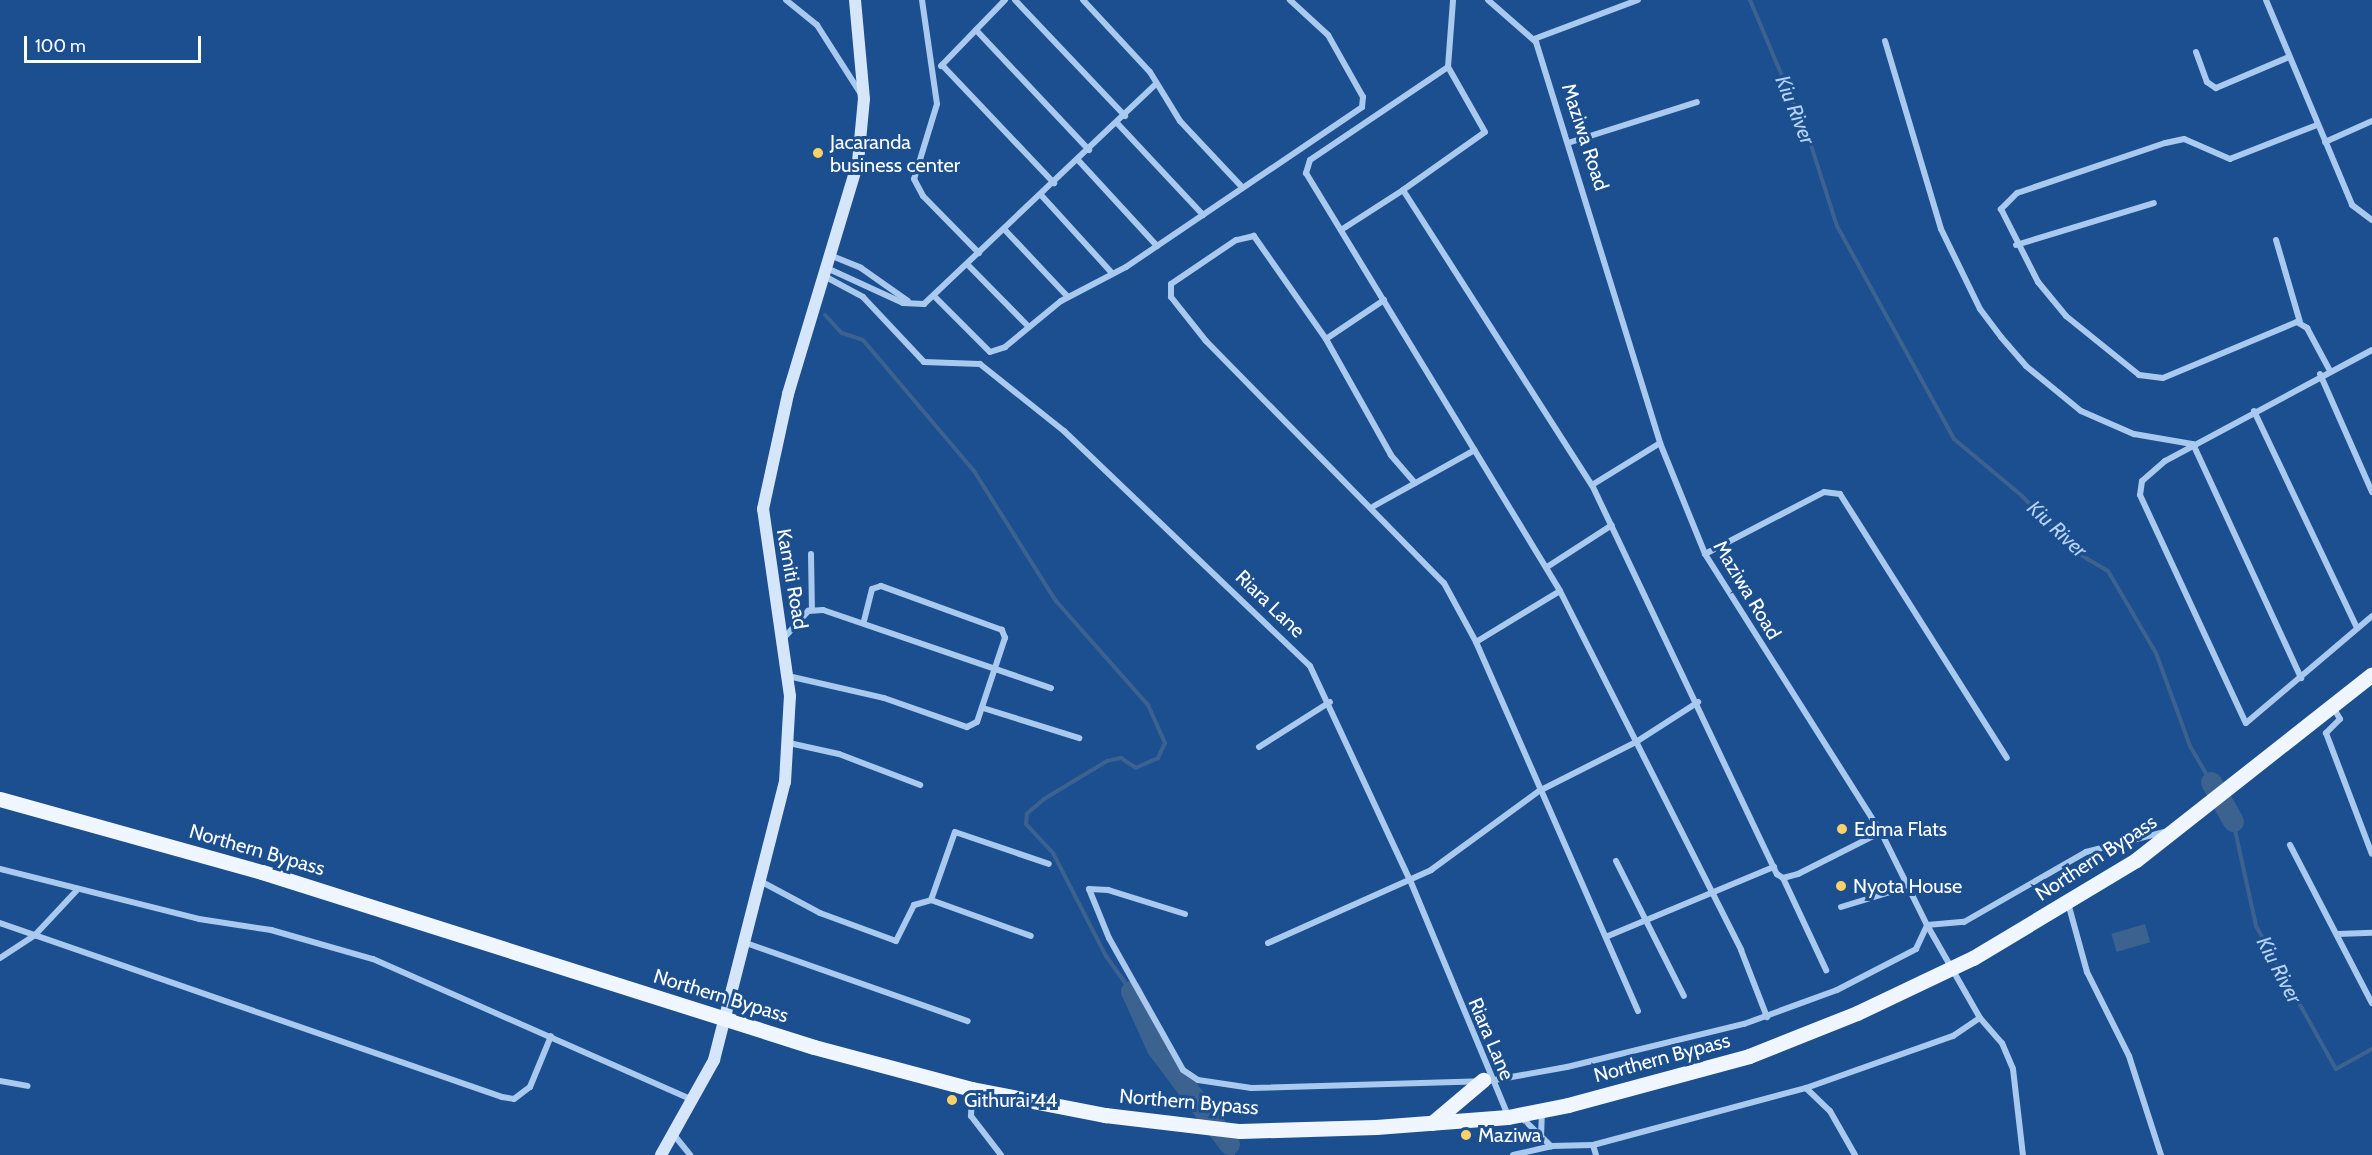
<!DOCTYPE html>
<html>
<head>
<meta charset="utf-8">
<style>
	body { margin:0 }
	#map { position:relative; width:2372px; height:1155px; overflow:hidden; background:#1b4f8f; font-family:Cabin,sans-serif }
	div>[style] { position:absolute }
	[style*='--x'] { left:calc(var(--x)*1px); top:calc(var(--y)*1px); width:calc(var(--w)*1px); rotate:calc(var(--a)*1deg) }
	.water>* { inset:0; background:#3c6290; transform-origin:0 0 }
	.stream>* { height:4px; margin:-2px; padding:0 2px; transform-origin:2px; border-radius:2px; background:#3c6290 }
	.river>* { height:21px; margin:-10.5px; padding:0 10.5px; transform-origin:10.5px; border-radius:10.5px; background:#3c6290 }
	.street>* { height:6px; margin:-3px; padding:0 3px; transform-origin:3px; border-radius:3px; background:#a9c9ee }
	.secondary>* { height:12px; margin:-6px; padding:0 6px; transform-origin:6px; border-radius:6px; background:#d6e6fa }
	.primary>* { height:15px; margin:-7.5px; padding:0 7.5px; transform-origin:7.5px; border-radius:7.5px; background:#f0f6ff }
	.dots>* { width:16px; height:16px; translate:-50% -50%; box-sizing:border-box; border:3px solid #1b4f8f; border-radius:50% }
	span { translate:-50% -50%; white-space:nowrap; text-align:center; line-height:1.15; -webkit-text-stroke:6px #1b4f8f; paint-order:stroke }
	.street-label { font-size:20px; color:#fff }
	.poi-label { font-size:20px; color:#fff }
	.left { translate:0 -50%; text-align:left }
	.water-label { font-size:21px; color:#b5d3f5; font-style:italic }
	.scale { position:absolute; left:24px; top:36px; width:177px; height:27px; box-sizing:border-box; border:3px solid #fff; border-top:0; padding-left:8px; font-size:18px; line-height:21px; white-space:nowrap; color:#fff; -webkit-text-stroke:4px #1b4f8f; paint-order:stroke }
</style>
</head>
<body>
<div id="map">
	<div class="water">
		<i style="left:2145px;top:924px;width:19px;height:35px;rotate:74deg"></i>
	</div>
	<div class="stream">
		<i style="--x:1750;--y:0;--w:154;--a:67.1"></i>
		<i style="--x:1810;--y:142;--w:88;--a:72.2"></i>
		<i style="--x:1837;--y:226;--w:243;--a:61.2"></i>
		<i style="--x:1954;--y:439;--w:87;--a:39.9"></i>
		<i style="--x:2021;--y:495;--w:79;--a:46"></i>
		<i style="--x:2076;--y:552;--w:37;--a:31"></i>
		<i style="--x:2108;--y:571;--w:95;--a:59.7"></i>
		<i style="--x:2156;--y:653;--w:99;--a:69.9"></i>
		<i style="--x:2190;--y:746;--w:42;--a:59.7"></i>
		<i style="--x:825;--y:315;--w:25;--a:47"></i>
		<i style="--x:842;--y:333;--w:22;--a:18"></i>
		<i style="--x:863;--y:340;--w:172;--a:49.7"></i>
		<i style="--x:974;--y:471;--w:154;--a:57.8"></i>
		<i style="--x:1056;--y:601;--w:139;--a:48.5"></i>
		<i style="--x:1148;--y:705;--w:42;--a:65.9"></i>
		<i style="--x:1165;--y:743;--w:17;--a:115"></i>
		<i style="--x:1158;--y:758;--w:24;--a:156"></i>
		<i style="--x:1136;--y:768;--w:18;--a:-146"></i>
		<i style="--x:1121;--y:758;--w:14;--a:168"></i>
		<i style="--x:1107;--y:761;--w:74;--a:148.9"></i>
		<i style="--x:1044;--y:799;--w:23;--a:139"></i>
		<i style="--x:1027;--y:814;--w:10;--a:96"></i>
		<i style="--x:1026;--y:824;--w:40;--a:47"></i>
		<i style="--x:1053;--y:853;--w:116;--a:62.8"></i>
		<i style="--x:1106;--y:956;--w:43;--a:54.5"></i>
		<i style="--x:2233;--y:821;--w:107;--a:77.6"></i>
		<i style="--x:2256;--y:926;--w:164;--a:60.8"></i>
		<i style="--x:2336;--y:1069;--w:41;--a:-29.1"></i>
		<i style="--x:1229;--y:1144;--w:12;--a:70"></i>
	</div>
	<div class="river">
		<i style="--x:2211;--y:782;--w:45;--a:60.6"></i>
		<i style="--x:1131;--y:991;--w:63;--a:65.5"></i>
		<i style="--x:1157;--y:1048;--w:120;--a:53.1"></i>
	</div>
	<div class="street">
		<i style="--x:786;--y:0;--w:40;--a:39"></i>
		<i style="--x:817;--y:25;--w:82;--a:57.5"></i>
		<i style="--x:922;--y:0;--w:105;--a:81.8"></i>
		<i style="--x:937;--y:104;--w:78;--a:107"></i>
		<i style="--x:914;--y:179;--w:19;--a:62"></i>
		<i style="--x:923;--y:196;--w:80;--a:45.5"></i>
		<i style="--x:1015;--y:0;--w:160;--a:46.5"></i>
		<i style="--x:1083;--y:0;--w:98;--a:47.1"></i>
		<i style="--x:1150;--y:72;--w:57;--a:58.5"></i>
		<i style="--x:1180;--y:121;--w:91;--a:46.8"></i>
		<i style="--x:1488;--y:0;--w:64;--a:41.2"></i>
		<i style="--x:1536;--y:42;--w:420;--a:72.8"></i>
		<i style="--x:1660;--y:443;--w:120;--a:67.9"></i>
		<i style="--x:1705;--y:554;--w:329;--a:57.7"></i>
		<i style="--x:1881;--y:832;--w:104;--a:63.7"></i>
		<i style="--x:1927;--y:925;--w:37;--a:-5"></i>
		<i style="--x:1964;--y:922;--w:141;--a:-29.8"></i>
		<i style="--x:2086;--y:852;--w:81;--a:-14.4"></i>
		<i style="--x:2266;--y:0;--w:222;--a:67.2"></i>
		<i style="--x:2352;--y:205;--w:25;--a:37"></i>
		<i style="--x:976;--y:30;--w:165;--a:46.7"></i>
		<i style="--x:1534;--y:39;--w:111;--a:-20.6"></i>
		<i style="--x:1885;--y:41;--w:196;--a:73.4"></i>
		<i style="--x:1941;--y:229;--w:89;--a:64"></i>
		<i style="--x:1980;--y:309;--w:35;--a:53"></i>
		<i style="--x:2001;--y:337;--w:38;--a:49"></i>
		<i style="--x:2026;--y:366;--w:71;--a:39.3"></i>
		<i style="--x:2081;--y:411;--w:58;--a:23.5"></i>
		<i style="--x:2134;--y:434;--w:59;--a:9.8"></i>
		<i style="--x:2196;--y:52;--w:32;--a:70"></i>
		<i style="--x:2207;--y:82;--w:11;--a:34"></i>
		<i style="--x:2216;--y:88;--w:79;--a:-23"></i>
		<i style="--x:942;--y:65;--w:163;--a:46.5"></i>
		<i style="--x:941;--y:66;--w:92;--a:-45.9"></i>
		<i style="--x:1448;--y:67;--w:166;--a:146"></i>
		<i style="--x:1310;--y:160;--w:14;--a:107"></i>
		<i style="--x:1306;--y:173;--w:489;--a:58.7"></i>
		<i style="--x:1560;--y:591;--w:402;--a:63.2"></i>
		<i style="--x:1741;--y:950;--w:72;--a:68.8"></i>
		<i style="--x:1117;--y:123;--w:126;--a:46.9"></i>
		<i style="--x:2317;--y:125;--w:93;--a:158.7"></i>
		<i style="--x:2230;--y:159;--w:50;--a:-156.5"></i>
		<i style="--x:2184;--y:139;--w:19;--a:168"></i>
		<i style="--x:2165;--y:143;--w:156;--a:161.3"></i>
		<i style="--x:2017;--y:193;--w:23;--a:135"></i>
		<i style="--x:2001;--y:209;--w:82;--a:63.1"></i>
		<i style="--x:2038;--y:282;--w:44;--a:50.5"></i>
		<i style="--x:2066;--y:316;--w:94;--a:38.9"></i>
		<i style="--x:2139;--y:375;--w:24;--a:7"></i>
		<i style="--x:2163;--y:378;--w:145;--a:-22.7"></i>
		<i style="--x:2297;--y:322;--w:12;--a:31"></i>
		<i style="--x:2307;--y:328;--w:47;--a:61.8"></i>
		<i style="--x:1571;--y:142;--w:132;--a:-17.6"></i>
		<i style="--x:2325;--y:142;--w:51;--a:-24.1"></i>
		<i style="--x:1078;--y:160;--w:117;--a:47.4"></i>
		<i style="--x:1403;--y:190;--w:100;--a:-35.3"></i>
		<i style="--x:1485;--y:132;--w:75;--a:-119.6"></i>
		<i style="--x:1448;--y:67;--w:67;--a:-85.7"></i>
		<i style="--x:1041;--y:195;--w:105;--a:47.7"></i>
		<i style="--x:1004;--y:229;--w:93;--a:46.7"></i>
		<i style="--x:1341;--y:230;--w:74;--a:-32.8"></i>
		<i style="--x:1403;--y:190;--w:350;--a:57.4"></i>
		<i style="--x:1592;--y:485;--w:431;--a:64.6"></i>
		<i style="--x:1777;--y:874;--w:7;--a:34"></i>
		<i style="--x:1783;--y:878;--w:16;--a:-15"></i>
		<i style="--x:1798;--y:874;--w:93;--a:-26.8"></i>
		<i style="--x:2276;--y:240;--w:85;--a:73.7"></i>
		<i style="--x:2016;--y:245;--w:144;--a:-16.9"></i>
		<i style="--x:832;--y:256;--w:31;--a:22"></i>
		<i style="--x:861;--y:268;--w:57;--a:35.1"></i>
		<i style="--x:967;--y:264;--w:88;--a:45.5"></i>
		<i style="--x:829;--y:269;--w:81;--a:24.7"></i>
		<i style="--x:903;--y:303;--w:21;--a:3"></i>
		<i style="--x:924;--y:304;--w:318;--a:-43.5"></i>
		<i style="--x:826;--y:277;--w:42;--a:28.4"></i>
		<i style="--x:863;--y:297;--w:89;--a:46.8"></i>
		<i style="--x:924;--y:362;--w:56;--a:2"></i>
		<i style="--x:980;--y:364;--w:107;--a:38.6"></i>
		<i style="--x:1064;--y:431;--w:340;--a:43.7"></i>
		<i style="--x:1310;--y:666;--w:236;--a:65"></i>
		<i style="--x:1410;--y:880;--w:256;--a:67.4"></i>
		<i style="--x:934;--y:296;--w:79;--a:45"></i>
		<i style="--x:990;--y:352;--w:16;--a:-18"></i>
		<i style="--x:1005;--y:347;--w:72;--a:-39.4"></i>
		<i style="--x:1061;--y:301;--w:73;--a:-27.6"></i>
		<i style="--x:1126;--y:267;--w:285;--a:-34.1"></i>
		<i style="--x:1362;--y:107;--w:10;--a:-84"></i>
		<i style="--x:1363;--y:97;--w:71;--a:-119.4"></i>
		<i style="--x:1328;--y:35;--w:52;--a:-137.4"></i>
		<i style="--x:1326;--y:339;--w:70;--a:-33.9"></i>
		<i style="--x:2372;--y:350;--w:235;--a:151.8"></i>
		<i style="--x:2165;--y:461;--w:30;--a:139"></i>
		<i style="--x:2142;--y:481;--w:14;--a:98"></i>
		<i style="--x:2140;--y:495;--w:251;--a:65.1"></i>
		<i style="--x:2246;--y:723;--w:165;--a:-40.3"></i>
		<i style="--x:2320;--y:374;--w:129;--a:66.2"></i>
		<i style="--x:2254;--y:411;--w:240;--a:64.6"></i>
		<i style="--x:2193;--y:444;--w:258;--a:65.2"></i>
		<i style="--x:1415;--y:483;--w:37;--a:-131"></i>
		<i style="--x:1391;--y:455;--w:133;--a:-119.3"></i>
		<i style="--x:1326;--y:339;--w:126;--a:-125"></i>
		<i style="--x:1254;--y:236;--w:18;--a:167"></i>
		<i style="--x:1236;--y:240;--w:78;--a:145.9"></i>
		<i style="--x:1171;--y:284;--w:13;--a:90"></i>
		<i style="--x:1171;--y:297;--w:56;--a:51.5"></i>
		<i style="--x:1206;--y:341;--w:339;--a:45.5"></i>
		<i style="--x:1444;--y:583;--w:67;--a:61.5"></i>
		<i style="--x:1476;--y:642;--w:403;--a:66.3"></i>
		<i style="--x:1592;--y:485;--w:80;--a:-31.7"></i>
		<i style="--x:1374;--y:506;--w:115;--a:-29"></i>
		<i style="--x:811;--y:554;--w:55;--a:89"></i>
		<i style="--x:1705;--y:554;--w:134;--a:-27.5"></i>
		<i style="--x:1824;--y:492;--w:16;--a:7"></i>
		<i style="--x:1840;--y:494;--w:312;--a:57.7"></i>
		<i style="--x:1547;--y:567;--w:77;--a:-32.9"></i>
		<i style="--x:783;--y:639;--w:38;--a:-48"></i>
		<i style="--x:808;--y:611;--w:15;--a:-4"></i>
		<i style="--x:823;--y:610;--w:241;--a:18.9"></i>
		<i style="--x:1476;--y:642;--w:98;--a:-31.3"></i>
		<i style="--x:788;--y:676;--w:98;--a:12.9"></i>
		<i style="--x:884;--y:698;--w:88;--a:19.3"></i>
		<i style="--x:967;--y:727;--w:11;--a:-27"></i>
		<i style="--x:977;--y:722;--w:89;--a:-71.6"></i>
		<i style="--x:1005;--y:638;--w:9;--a:-111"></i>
		<i style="--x:1002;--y:630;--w:129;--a:-160"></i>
		<i style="--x:881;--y:586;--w:9;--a:162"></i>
		<i style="--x:872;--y:589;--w:32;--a:104"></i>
		<i style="--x:2333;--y:707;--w:14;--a:60"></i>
		<i style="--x:2340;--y:719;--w:20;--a:135"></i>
		<i style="--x:2326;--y:733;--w:129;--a:69.2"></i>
		<i style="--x:983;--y:708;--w:101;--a:17.4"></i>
		<i style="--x:789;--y:743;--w:51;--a:12.4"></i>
		<i style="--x:839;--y:754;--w:87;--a:20.9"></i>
		<i style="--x:1259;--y:747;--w:84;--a:-32.4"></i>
		<i style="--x:2290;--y:845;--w:178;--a:62.6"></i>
		<i style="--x:1616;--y:861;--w:151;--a:63.3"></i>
		<i style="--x:0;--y:869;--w:205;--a:14.1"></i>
		<i style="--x:199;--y:919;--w:73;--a:8.7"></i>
		<i style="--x:271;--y:930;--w:106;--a:15.9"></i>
		<i style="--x:373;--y:959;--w:350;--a:23.8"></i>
		<i style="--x:1783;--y:878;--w:102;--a:64.9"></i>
		<i style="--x:762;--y:882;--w:66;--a:28.1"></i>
		<i style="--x:820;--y:913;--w:81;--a:20.2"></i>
		<i style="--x:896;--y:941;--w:40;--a:-63.4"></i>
		<i style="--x:914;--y:905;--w:18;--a:-16"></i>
		<i style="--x:931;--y:900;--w:106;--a:19.8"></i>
		<i style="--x:931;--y:900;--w:72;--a:-70.6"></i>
		<i style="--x:955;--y:832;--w:99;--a:18.8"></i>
		<i style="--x:2068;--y:903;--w:72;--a:74.6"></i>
		<i style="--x:2087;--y:972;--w:94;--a:63.4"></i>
		<i style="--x:2129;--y:1056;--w:104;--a:72.1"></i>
		<i style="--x:1841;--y:907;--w:69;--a:-16.9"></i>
		<i style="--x:1185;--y:914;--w:81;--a:-162.7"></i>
		<i style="--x:1108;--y:890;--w:19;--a:-177"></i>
		<i style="--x:1089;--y:889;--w:53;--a:67.8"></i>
		<i style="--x:1109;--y:938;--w:151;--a:60.7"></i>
		<i style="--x:1183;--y:1070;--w:18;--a:34"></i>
		<i style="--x:1198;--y:1080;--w:54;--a:8.6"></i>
		<i style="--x:1251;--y:1088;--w:238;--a:-1.7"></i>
		<i style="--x:1489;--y:1081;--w:79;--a:-10.2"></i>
		<i style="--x:1567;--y:1067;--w:182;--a:-13.7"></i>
		<i style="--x:1744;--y:1024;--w:99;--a:-20.1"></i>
		<i style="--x:1837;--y:990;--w:89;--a:-27.4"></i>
		<i style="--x:1916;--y:949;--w:26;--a:-65"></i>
		<i style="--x:0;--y:923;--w:531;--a:19.12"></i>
		<i style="--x:502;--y:1097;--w:12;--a:9"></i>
		<i style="--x:514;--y:1099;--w:20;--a:-37"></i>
		<i style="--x:530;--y:1087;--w:55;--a:-67.6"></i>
		<i style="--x:1927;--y:925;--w:107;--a:60.3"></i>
		<i style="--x:2338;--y:934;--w:34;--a:-2"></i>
		<i style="--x:1608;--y:936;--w:180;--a:-22.6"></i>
		<i style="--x:746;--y:943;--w:235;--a:19.4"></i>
		<i style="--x:1268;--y:943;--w:179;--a:-24.1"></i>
		<i style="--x:1431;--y:870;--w:134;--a:-36.2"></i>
		<i style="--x:1539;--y:791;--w:109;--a:-26.8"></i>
		<i style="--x:1636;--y:742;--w:74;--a:-32.8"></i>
		<i style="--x:0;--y:958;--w:42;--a:-33.3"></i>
		<i style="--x:35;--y:935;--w:63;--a:-46.9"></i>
		<i style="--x:0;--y:1081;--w:28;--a:10"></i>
		<i style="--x:1806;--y:1088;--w:33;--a:44"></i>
		<i style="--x:1830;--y:1111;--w:51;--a:60.4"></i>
		<i style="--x:972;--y:1089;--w:27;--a:92"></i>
		<i style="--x:971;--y:1116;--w:49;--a:52.4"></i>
		<i style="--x:1519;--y:1115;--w:45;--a:44.1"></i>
		<i style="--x:1551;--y:1146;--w:42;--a:-1.4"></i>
		<i style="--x:1593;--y:1145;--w:220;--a:-15"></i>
		<i style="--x:1806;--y:1088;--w:156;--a:-19.5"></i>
		<i style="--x:1953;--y:1036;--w:32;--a:-34"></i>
		<i style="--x:1980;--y:1018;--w:33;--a:49"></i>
		<i style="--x:2002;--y:1043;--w:28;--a:67"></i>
		<i style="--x:2013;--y:1069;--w:87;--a:83.4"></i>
		<i style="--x:674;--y:1135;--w:26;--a:51"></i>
		<i style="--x:1541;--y:1138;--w:27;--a:-88"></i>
		<i style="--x:1593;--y:1145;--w:10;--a:73"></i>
		<i style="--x:1513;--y:1155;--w:39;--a:-13"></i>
	</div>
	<div class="secondary">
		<i style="--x:661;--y:1155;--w:109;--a:-60.8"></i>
		<i style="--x:714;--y:1060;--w:287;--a:-75.7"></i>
		<i style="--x:785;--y:782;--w:86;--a:-86.7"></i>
		<i style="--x:790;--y:696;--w:189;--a:-98.2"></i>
		<i style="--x:763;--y:509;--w:118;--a:-77.7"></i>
		<i style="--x:788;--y:394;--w:242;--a:-73.2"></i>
		<i style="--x:858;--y:162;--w:63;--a:-84.6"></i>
		<i style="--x:864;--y:99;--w:99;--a:-95.2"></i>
	</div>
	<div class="primary">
		<i style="--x:0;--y:799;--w:272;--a:15.6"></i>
		<i style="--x:262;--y:872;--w:579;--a:17.59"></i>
		<i style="--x:814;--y:1047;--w:163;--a:14.9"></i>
		<i style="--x:972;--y:1089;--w:136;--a:11.1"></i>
		<i style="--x:1105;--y:1115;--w:136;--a:6.8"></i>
		<i style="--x:1240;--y:1131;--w:136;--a:-1.7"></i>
		<i style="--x:1376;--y:1127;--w:132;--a:-4.3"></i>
		<i style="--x:1508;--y:1117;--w:61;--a:-11.3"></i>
		<i style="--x:1568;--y:1105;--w:188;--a:-15.1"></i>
		<i style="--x:1749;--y:1056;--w:116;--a:-21.7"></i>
		<i style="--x:1857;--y:1013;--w:128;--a:-25.4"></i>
		<i style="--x:1973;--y:958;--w:190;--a:-31"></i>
		<i style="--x:2136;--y:860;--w:300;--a:-38.2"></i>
		<i style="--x:1432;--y:1123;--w:67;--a:-40.1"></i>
	</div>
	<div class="dots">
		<i style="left:818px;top:153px;background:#ffd166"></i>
		<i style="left:1842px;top:829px;background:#ffd166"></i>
		<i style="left:1841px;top:886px;background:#ffd166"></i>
		<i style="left:952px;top:1100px;background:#ffd166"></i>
		<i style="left:1466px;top:1135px;background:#ffd166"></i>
	</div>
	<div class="street-label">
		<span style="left:1585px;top:137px;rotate:72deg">Maziwa Road</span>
		<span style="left:792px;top:579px;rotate:80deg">Kamiti Road</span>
		<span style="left:1747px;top:590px;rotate:59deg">Maziwa Road</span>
		<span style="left:1270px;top:604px;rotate:44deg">Riara Lane</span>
		<span style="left:257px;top:850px;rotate:16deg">Northern Bypass</span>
		<span style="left:2096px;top:858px;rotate:-33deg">Northern Bypass</span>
		<span style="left:721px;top:996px;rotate:17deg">Northern Bypass</span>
		<span style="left:1491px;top:1039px;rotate:67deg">Riara Lane</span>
		<span style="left:1662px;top:1058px;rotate:-15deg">Northern Bypass</span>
		<span style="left:1189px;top:1102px;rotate:5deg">Northern Bypass</span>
	</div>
	<div class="poi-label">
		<span class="left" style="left:830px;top:154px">Jacaranda<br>business center</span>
		<span class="left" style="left:1854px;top:829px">Edma Flats</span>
		<span class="left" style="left:1853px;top:886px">Nyota House</span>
		<span class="left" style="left:964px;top:1100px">Githurai 44</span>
		<span class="left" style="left:1478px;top:1135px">Maziwa</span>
	</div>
	<div class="water-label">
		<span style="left:1795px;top:110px;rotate:68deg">Kiu River</span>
		<span style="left:2057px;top:529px;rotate:43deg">Kiu River</span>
		<span style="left:2279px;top:970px;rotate:62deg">Kiu River</span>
	</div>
	<div class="scale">100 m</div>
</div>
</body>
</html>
